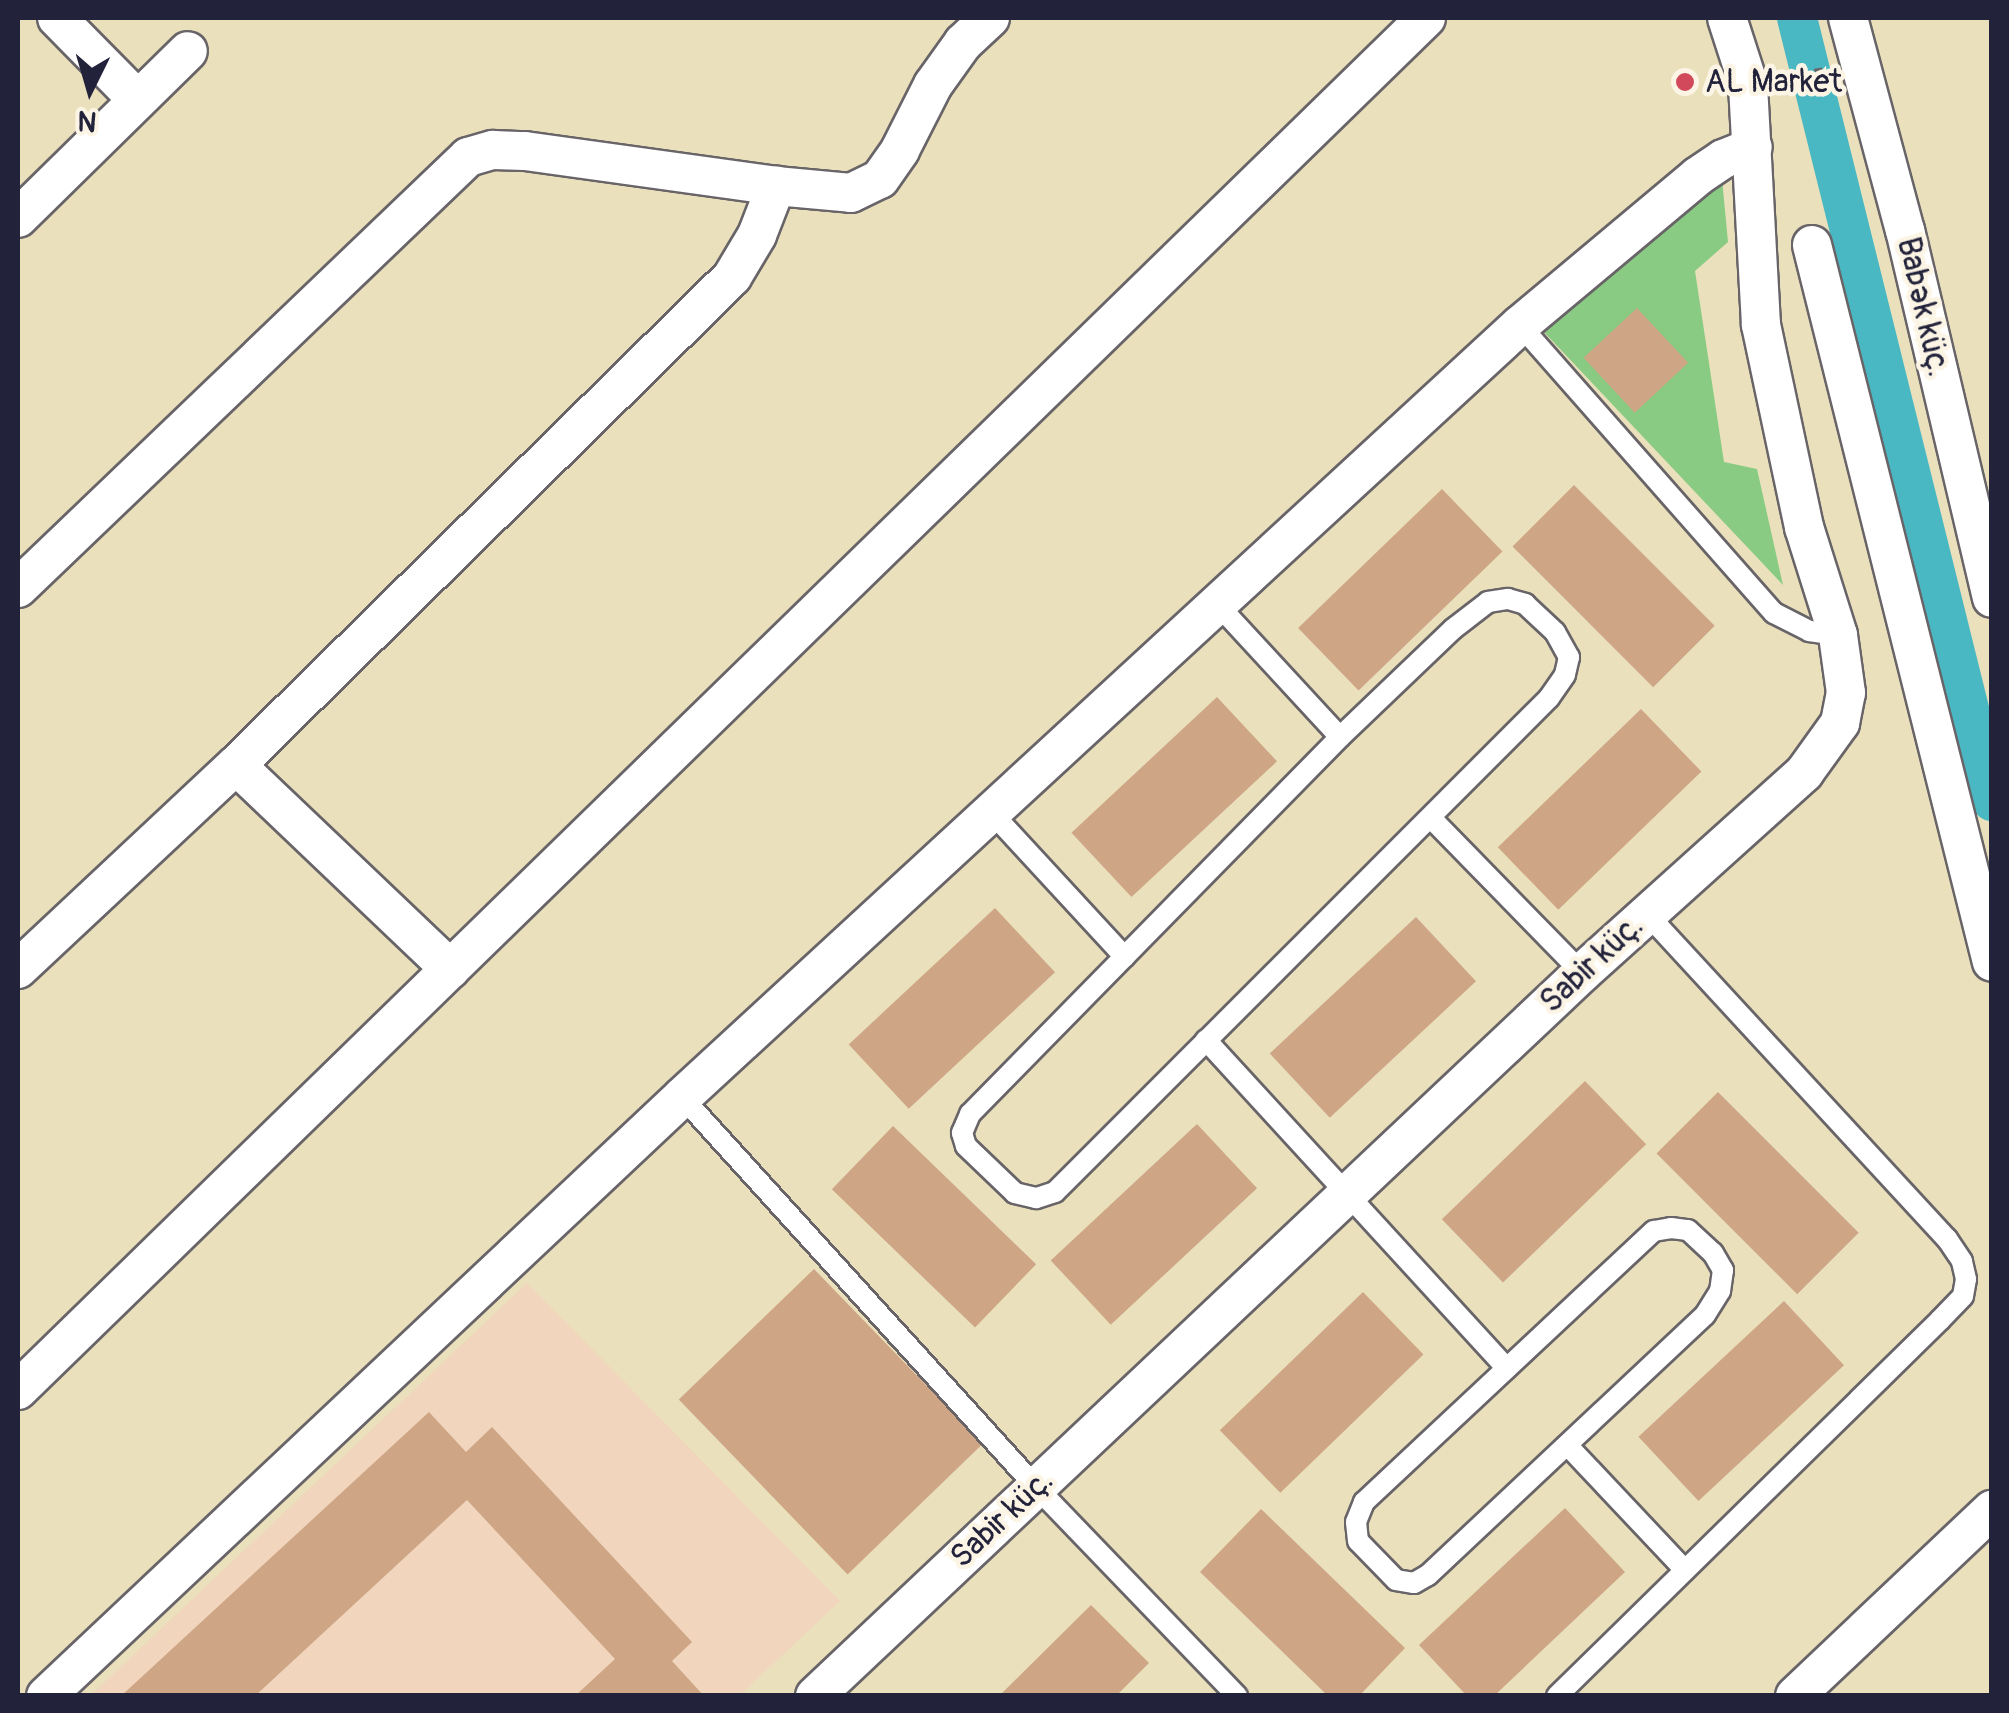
<!DOCTYPE html>
<html>
<head>
<meta charset="utf-8">
<style>
	body { margin:0 }
	#map { position:relative; width:2009px; height:1713px; overflow:hidden; background:#eae0bc; font-family:Pangolin,sans-serif }
	div>[style] { position:absolute }
	[style*='--x'] { left:calc(var(--x)*1px); top:calc(var(--y)*1px); width:calc(var(--w)*1px); rotate:calc(var(--a)*1deg) }
	.built>* { inset:0; background:#f1d5bd }
	.green>* { inset:0; background:#8acb83 }
	.canal>* { height:40px; margin:-20px; padding:0 20px; transform-origin:20px; border-radius:20px; background:#4ab8c3 }
	.building>* { inset:0; background:#cea686; transform-origin:0 0 }
	.path>* { height:6px; margin-top:-3px; transform-origin:0; background:repeating-linear-gradient(90deg,#686468 0 8px,transparent 0 16px) }
	.roads { filter:drop-shadow(2px 0 #686468) drop-shadow(-2px 0 #686468) drop-shadow(0 2px #686468) drop-shadow(0 -2px #686468) }
	.lane>* { height:20px; margin:-10px; padding:0 10px; transform-origin:10px; border-radius:10px; background:#fff }
	.street>* { height:38px; margin:-19px; padding:0 19px; transform-origin:19px; border-radius:19px; background:#fff }
	.dots>* { width:28px; height:28px; translate:-50% -50%; box-sizing:border-box; border:5px solid #fcf5e5; border-radius:50% }
	span { translate:-50% -50%; white-space:nowrap; text-align:center; line-height:1.15; -webkit-text-stroke:9px #fcf5e5; paint-order:stroke }
	.poi-label { font-size:32px; color:#22223b }
	.left { translate:0 -50%; text-align:left }
	.street-label { font-size:32px; color:#22223b }
	.frame { position:absolute; inset:0; border:20px solid #22223b; pointer-events:none }
	.north { position:absolute; left:40px; top:40px; width:100px; height:100px; -webkit-text-stroke:8px #fcf5e5; paint-order:stroke; rotate:185deg; font-size:28px; font-weight:700; line-height:40px; text-align:center; color:#22223b }
	.north::after { content:''; display:block; margin:auto; width:35px; height:45px; background:#22223b; clip-path:polygon(50% 0,100% 100%,50% 72%,0 100%) }
</style>
</head>
<body>
<div id="map">
	<div class="built">
		<i style="clip-path:polygon(527px 1283px,840px 1601px,740px 1695px,90px 1696px)"></i>
	</div>
	<div class="green">
		<i style="clip-path:polygon(1722px 179px,1728px 242px,1695px 271px,1724px 462px,1757px 469px,1783px 585px,1543px 331px)"></i>
	</div>
	<div class="canal">
		<i style="--x:1797;--y:18;--w:807;--a:76.02"></i>
	</div>
	<div class="building">
		<i style="left:1637px;top:308px;width:75px;height:73px;rotate:47deg"></i>
		<i style="left:1574px;top:485px;width:199px;height:87px;rotate:45deg"></i>
		<i style="left:1442px;top:489px;width:87px;height:200px;rotate:46deg"></i>
		<i style="left:1217px;top:697px;width:88px;height:199px;rotate:47deg"></i>
		<i style="left:1641px;top:709px;width:87px;height:199px;rotate:46deg"></i>
		<i style="left:995px;top:908px;width:88px;height:200px;rotate:47deg"></i>
		<i style="left:1416px;top:917px;width:88px;height:200px;rotate:47deg"></i>
		<i style="left:1585px;top:1081px;width:88px;height:199px;rotate:46deg"></i>
		<i style="left:1718px;top:1092px;width:199px;height:87px;rotate:45deg"></i>
		<i style="left:1197px;top:1124px;width:88px;height:200px;rotate:47deg"></i>
		<i style="left:893px;top:1126px;width:199px;height:88px;rotate:44deg"></i>
		<i style="left:814px;top:1269px;width:243px;height:188px;rotate:46deg"></i>
		<i style="left:1363px;top:1292px;width:87px;height:199px;rotate:46deg"></i>
		<i style="left:1784px;top:1301px;width:88px;height:199px;rotate:47deg"></i>
		<i style="clip-path:polygon(429px 1412px,466px 1452px,492px 1427px,692px 1642px,672px 1661px,704px 1696px,575px 1696px,615px 1659px,467px 1500px,255px 1696px,121px 1696px)"></i>
		<i style="clip-path:polygon(1565px 1508px,1625px 1572px,1494px 1696px,1467px 1696px,1419px 1645px)"></i>
		<i style="clip-path:polygon(1261px 1509px,1405px 1648px,1359px 1696px,1328px 1696px,1200px 1572px)"></i>
		<i style="clip-path:polygon(1091px 1605px,1149px 1663px,1116px 1696px,999px 1696px)"></i>
	</div>
	<div class="path">
		<i style="--x:1783;--y:77;--w:43;--a:-9.5"></i>
	</div>
	<div class="roads">
		<div class="lane">
			<i style="--x:1520;--y:325;--w:384;--a:48.6"></i>
			<i style="--x:1774;--y:613;--w:39;--a:27"></i>
			<i style="--x:1809;--y:631;--w:29;--a:8"></i>
			<i style="--x:1508;--y:599;--w:18;--a:16"></i>
			<i style="--x:1525;--y:604;--w:41;--a:43"></i>
			<i style="--x:1555;--y:632;--w:29;--a:61"></i>
			<i style="--x:1569;--y:657;--w:18;--a:103"></i>
			<i style="--x:1565;--y:675;--w:28;--a:125"></i>
			<i style="--x:1549;--y:698;--w:699;--a:135"></i>
			<i style="--x:1055;--y:1192;--w:20;--a:162"></i>
			<i style="--x:1036;--y:1198;--w:22;--a:-167"></i>
			<i style="--x:1015;--y:1193;--w:68;--a:-136.2"></i>
			<i style="--x:966;--y:1146;--w:14;--a:-107"></i>
			<i style="--x:962;--y:1133;--w:21;--a:-67"></i>
			<i style="--x:970;--y:1114;--w:528;--a:-45.54"></i>
			<i style="--x:1340;--y:737;--w:156;--a:-43.7"></i>
			<i style="--x:1453;--y:629;--w:44;--a:-37.6"></i>
			<i style="--x:1488;--y:602;--w:20;--a:-9"></i>
			<i style="--x:1219;--y:606;--w:178;--a:47.3"></i>
			<i style="--x:991;--y:812;--w:197;--a:47.3"></i>
			<i style="--x:1431;--y:818;--w:216;--a:45.7"></i>
			<i style="--x:1206;--y:1040;--w:445;--a:47.5"></i>
			<i style="--x:682;--y:1097;--w:527;--a:47.77"></i>
			<i style="--x:1036;--y:1487;--w:290;--a:46.1"></i>
			<i style="--x:1671;--y:1228;--w:17;--a:7"></i>
			<i style="--x:1688;--y:1230;--w:34;--a:43"></i>
			<i style="--x:1713;--y:1253;--w:20;--a:60"></i>
			<i style="--x:1723;--y:1270;--w:21;--a:98"></i>
			<i style="--x:1720;--y:1291;--w:28;--a:122"></i>
			<i style="--x:1705;--y:1315;--w:380;--a:136.8"></i>
			<i style="--x:1428;--y:1575;--w:16;--a:150"></i>
			<i style="--x:1414;--y:1583;--w:18;--a:-171"></i>
			<i style="--x:1396;--y:1580;--w:54;--a:-134.3"></i>
			<i style="--x:1358;--y:1541;--w:19;--a:-96"></i>
			<i style="--x:1356;--y:1522;--w:22;--a:-68"></i>
			<i style="--x:1364;--y:1502;--w:397;--a:-43.1"></i>
			<i style="--x:1654;--y:1231;--w:17;--a:-10"></i>
			<i style="--x:1569;--y:1447;--w:169;--a:46.7"></i>
			<i style="--x:1557;--y:1696;--w:537;--a:-44.47"></i>
			<i style="--x:1940;--y:1320;--w:33;--a:-46"></i>
			<i style="--x:1963;--y:1296;--w:17;--a:-80"></i>
			<i style="--x:1966;--y:1279;--w:18;--a:-103"></i>
			<i style="--x:1962;--y:1261;--w:27;--a:-124"></i>
			<i style="--x:1947;--y:1239;--w:444;--a:-132.7"></i>
		</div>
		<div class="street">
			<i style="--x:57;--y:18;--w:115;--a:45.4"></i>
			<i style="--x:1848;--y:18;--w:220;--a:75"></i>
			<i style="--x:1905;--y:230;--w:378;--a:76.7"></i>
			<i style="--x:18;--y:218;--w:238;--a:-44.5"></i>
			<i style="--x:1812;--y:245;--w:739;--a:75.91"></i>
			<i style="--x:18;--y:588;--w:623;--a:-43.76"></i>
			<i style="--x:468;--y:157;--w:26;--a:-16"></i>
			<i style="--x:493;--y:150;--w:32;--a:2"></i>
			<i style="--x:525;--y:151;--w:253;--a:7.9"></i>
			<i style="--x:236;--y:765;--w:296;--a:43.6"></i>
			<i style="--x:18;--y:969;--w:299;--a:-43.1"></i>
			<i style="--x:236;--y:765;--w:696;--a:-44.53"></i>
			<i style="--x:732;--y:277;--w:49;--a:-59.2"></i>
			<i style="--x:757;--y:235;--w:53;--a:-68.8"></i>
			<i style="--x:776;--y:186;--w:75;--a:5.3"></i>
			<i style="--x:851;--y:193;--w:32;--a:-26"></i>
			<i style="--x:880;--y:179;--w:35;--a:-55"></i>
			<i style="--x:900;--y:150;--w:73;--a:-63.1"></i>
			<i style="--x:933;--y:85;--w:52;--a:-54.5"></i>
			<i style="--x:963;--y:43;--w:37;--a:-43"></i>
			<i style="--x:18;--y:1390;--w:1966;--a:-44.26"></i>
			<i style="--x:46;--y:1696;--w:874;--a:-43.28"></i>
			<i style="--x:682;--y:1097;--w:1139;--a:-42.65"></i>
			<i style="--x:1520;--y:325;--w:232;--a:-39.9"></i>
			<i style="--x:1698;--y:176;--w:30;--a:-34"></i>
			<i style="--x:1723;--y:159;--w:32;--a:-22"></i>
			<i style="--x:815;--y:1696;--w:1054;--a:-43.31"></i>
			<i style="--x:1582;--y:973;--w:299;--a:-42"></i>
			<i style="--x:1804;--y:773;--w:62;--a:-54.2"></i>
			<i style="--x:1840;--y:723;--w:31;--a:-79"></i>
			<i style="--x:1846;--y:693;--w:59;--a:-97.9"></i>
			<i style="--x:1838;--y:635;--w:113;--a:-107.5"></i>
			<i style="--x:1804;--y:527;--w:207;--a:-102"></i>
			<i style="--x:1761;--y:325;--w:242;--a:-93.1"></i>
			<i style="--x:1748;--y:83;--w:68;--a:-107.9"></i>
			<i style="--x:1795;--y:1696;--w:271;--a:-43.4"></i>
		</div>
	</div>
	<div class="dots">
		<i style="left:1685px;top:82px;background:#d1495b"></i>
	</div>
	<div class="poi-label">
		<span class="left" style="left:1705px;top:82px">AL Market</span>
	</div>
	<div class="street-label">
		<span style="left:1923px;top:307px;rotate:77deg">Babək küç.</span>
		<span style="left:1592px;top:964px;rotate:-43deg">Sabir küç.</span>
		<span style="left:1002px;top:1519px;rotate:-43deg">Sabir küç.</span>
	</div>
	<div class="frame"></div>
	<div class="north">N</div>
</div>
</body>
</html>
